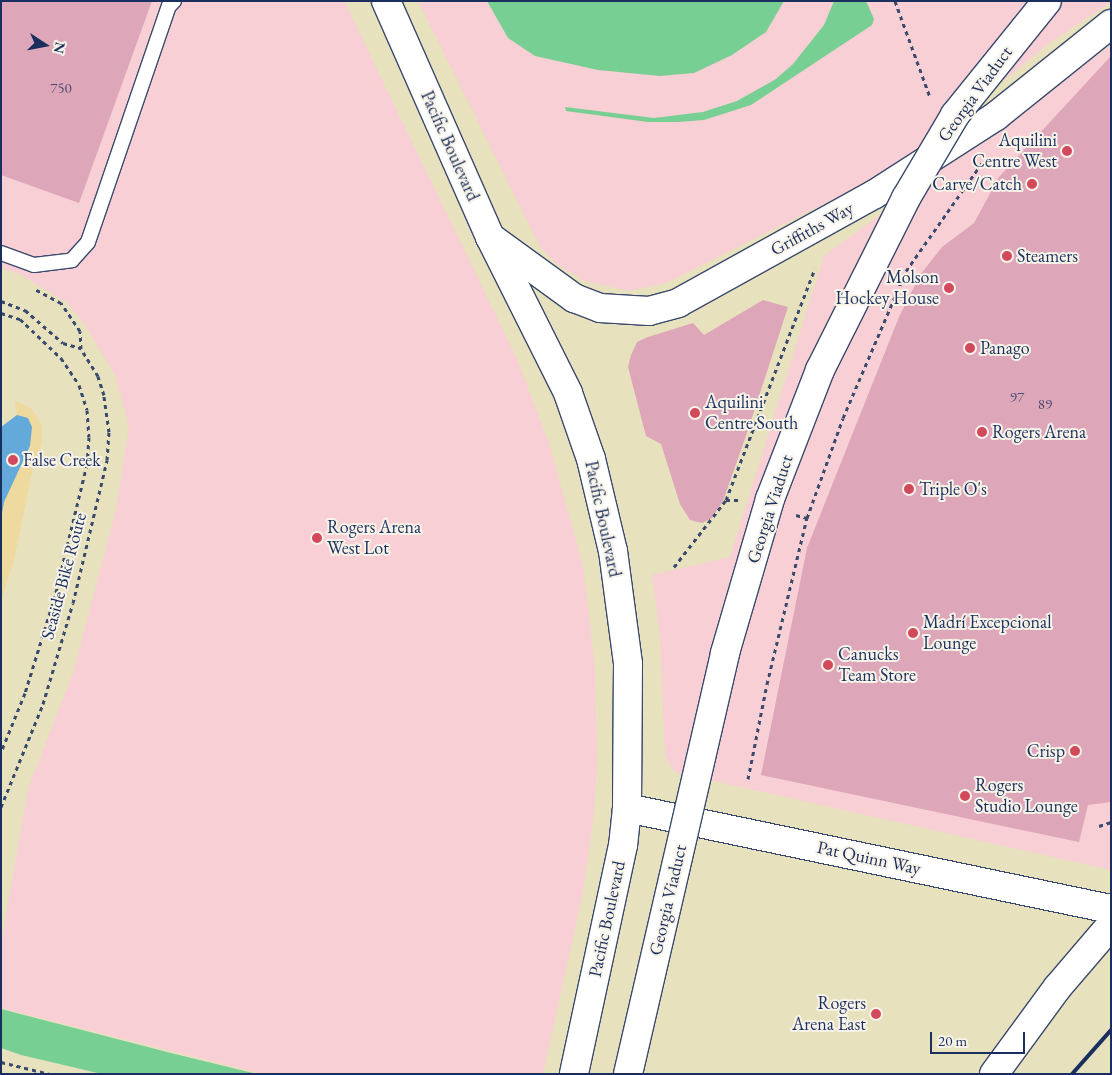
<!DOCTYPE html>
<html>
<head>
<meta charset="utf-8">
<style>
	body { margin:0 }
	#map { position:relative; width:1112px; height:1075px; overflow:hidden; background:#e7e1be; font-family:"EB Garamond",serif }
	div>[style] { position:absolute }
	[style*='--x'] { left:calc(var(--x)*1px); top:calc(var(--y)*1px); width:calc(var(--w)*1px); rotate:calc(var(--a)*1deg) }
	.built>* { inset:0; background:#f7cfd4 }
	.green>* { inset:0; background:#78cf94 }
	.sand>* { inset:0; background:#eeda9e }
	.water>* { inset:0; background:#63a9d9 }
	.building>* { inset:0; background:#dea6b9 }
	.path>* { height:3px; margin-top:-1.5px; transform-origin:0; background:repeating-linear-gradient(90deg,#3a4a6c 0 4px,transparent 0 8px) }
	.roads { filter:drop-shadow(1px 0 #3a4a6c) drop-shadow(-1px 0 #3a4a6c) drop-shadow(0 1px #3a4a6c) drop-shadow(0 -1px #3a4a6c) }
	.lane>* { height:14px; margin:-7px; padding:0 7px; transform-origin:7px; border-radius:7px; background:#fff }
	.street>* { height:28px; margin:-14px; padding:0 14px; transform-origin:14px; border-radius:14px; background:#fff }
	.secondary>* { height:28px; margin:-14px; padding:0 14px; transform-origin:14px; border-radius:14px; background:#fff }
	.primary>* { height:28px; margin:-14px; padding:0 14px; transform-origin:14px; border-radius:14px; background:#fff }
	.rail>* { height:4px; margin:-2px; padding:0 2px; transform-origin:2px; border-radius:2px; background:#1b2f5e }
	.bridges { filter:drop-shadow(1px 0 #3a4a6c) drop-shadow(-1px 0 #3a4a6c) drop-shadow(0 1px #3a4a6c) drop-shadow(0 -1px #3a4a6c) }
	.primary-bridge>* { height:28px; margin:-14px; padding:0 14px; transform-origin:14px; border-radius:14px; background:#fff }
	.dots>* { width:14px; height:14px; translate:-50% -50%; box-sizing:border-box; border:2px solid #f7f3e8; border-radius:50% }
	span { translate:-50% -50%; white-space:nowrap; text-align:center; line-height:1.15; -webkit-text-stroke:4px #f7f3e8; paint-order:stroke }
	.number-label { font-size:15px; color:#4c4d75 }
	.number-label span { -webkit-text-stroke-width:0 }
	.street-label { font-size:18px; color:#1b2f5e }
	.poi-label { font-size:18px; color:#1b2f5e }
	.right { translate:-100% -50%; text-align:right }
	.left { translate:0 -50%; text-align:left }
	.frame { position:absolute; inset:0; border:2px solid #1b2f5e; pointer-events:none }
	.north { position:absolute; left:20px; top:20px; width:50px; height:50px; -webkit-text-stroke:4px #f7f3e8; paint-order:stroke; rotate:101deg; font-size:14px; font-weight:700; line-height:20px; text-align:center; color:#1b2f5e }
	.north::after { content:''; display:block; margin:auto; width:18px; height:22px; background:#1b2f5e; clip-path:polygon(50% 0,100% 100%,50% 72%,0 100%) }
	.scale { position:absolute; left:930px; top:1032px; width:95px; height:22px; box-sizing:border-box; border:2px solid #1b2f5e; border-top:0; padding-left:6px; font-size:15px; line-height:18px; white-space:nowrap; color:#1b2f5e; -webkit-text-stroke:4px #f7f3e8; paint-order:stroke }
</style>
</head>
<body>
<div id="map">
	<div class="built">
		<i style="clip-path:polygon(1px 1px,344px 1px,517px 359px,549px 443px,583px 566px,595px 669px,597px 763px,594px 813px,583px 892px,543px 1074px,263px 1074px,1px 1008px,1px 945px,28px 789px,73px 673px,116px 510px,129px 426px,115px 375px,84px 323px,66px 302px,21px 275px,1px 268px)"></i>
		<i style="clip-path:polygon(418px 1px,1111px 1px,1111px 2px,1051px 42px,962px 114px,912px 160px,666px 283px,629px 291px,585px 281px,555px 263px,541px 248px)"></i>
		<i style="clip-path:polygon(1111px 45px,1111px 870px,678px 773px,672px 769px,665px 755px,660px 637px,652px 575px,730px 557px,824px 256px)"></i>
	</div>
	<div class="green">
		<i style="clip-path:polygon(487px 1px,784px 1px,766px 32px,732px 55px,694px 73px,660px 76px,598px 70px,535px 56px,508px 38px)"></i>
		<i style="clip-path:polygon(834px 1px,866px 1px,874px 19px,872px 25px,751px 105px,704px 120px,678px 122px,648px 122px,566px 111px,565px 107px,654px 118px,703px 112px,737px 101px,776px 79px,793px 64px,824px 25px)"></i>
		<i style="clip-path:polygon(1px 1009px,171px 1053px,257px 1074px,102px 1074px,21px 1055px,1px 1048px)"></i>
	</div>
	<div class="sand">
		<i style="clip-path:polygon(15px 401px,31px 408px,42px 425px,42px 443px,33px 468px,14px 560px,1px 601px,1px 437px,18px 425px)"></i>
	</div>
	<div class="water">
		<i style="clip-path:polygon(17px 415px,28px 418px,32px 427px,30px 446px,4px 502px,1px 519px,1px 427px)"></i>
	</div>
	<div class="building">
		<i style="clip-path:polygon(1px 1px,152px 1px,79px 203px,1px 175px)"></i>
		<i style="clip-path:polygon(1111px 56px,1111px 802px,1088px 805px,1079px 842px,761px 775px,807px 548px,899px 317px,920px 275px,942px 247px,974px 223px,999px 177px)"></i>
		<i style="clip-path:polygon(763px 300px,788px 307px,748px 430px,723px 501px,712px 518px,702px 523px,690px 520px,680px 504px,661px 444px,646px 436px,628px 367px,631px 355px,637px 342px,648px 337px,693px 323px,704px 335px)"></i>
	</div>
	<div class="path">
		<i style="--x:895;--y:1;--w:102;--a:70"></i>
		<i style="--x:1;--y:301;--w:26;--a:21"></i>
		<i style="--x:25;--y:310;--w:50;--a:41"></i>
		<i style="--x:63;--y:343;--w:19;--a:16"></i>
		<i style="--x:1;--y:313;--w:20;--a:18"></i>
		<i style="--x:20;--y:319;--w:57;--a:43.6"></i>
		<i style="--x:61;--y:358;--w:32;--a:56"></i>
		<i style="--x:79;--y:385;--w:26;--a:72"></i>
		<i style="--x:87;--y:410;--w:27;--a:86"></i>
		<i style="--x:89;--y:437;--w:27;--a:94"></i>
		<i style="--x:87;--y:464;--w:136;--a:103.6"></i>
		<i style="--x:55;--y:596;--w:102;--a:107.2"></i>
		<i style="--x:25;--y:693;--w:64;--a:112.1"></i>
		<i style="--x:726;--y:500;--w:13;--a:0"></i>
		<i style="--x:796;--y:515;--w:11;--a:15"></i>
		<i style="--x:674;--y:567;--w:85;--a:-52.2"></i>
		<i style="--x:726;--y:500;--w:248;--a:-69"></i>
		<i style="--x:748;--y:779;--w:97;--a:-78.7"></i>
		<i style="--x:767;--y:684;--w:171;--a:-76.5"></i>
		<i style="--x:807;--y:518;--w:106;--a:-70.2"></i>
		<i style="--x:843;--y:418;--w:160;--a:-66.8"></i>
		<i style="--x:906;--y:271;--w:132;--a:-54.9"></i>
		<i style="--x:1;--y:807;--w:111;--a:-67.8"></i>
		<i style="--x:43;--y:704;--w:105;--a:-73.5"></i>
		<i style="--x:73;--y:603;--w:147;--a:-76.6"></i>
		<i style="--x:107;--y:460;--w:28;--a:-86"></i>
		<i style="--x:109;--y:432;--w:37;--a:-98"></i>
		<i style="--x:104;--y:395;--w:20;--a:-108"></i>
		<i style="--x:98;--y:376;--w:32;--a:-122"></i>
		<i style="--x:81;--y:349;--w:18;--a:-93"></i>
		<i style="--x:80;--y:331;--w:34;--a:-124"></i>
		<i style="--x:61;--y:303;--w:30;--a:-152"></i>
		<i style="--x:1099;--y:826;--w:13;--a:-18"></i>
		<i style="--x:1;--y:1062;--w:50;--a:13.8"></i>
	</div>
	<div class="roads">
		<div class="lane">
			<i style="--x:1;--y:253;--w:35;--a:20"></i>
			<i style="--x:34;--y:265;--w:38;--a:-7"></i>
			<i style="--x:72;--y:260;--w:24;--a:-48"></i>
			<i style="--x:88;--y:242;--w:250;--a:-71.1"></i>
			<i style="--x:169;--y:6;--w:7;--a:-45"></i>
		</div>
		<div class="street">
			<i style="--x:490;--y:237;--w:104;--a:36"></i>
			<i style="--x:574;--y:298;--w:28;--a:21"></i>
			<i style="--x:600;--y:308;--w:49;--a:3.5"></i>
			<i style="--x:649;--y:311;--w:30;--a:-15"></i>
			<i style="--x:678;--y:303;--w:225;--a:-29"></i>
			<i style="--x:875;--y:194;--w:144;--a:-32.8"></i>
			<i style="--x:996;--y:116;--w:147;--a:-38.7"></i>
		</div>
		<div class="secondary">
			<i style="--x:386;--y:1;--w:258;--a:66.2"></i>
			<i style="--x:490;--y:237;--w:174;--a:63.4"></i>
			<i style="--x:568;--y:393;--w:70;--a:70.8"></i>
			<i style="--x:591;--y:459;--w:95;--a:76.6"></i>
			<i style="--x:613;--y:551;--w:114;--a:82.4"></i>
			<i style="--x:628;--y:664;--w:144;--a:90.4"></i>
			<i style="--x:627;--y:808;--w:37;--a:96"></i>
			<i style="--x:623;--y:845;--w:234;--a:102.1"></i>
			<i style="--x:627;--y:808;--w:494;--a:11.8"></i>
		</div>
		<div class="primary">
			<i style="--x:994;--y:1074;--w:107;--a:-53.8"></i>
			<i style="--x:1057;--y:988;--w:83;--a:-49.4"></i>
		</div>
	</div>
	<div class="rail">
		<i style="--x:1072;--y:1074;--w:59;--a:-48.4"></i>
	</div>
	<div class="bridges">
		<div class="primary-bridge">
			<i style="--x:628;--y:1074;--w:432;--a:-77"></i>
			<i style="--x:725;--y:653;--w:160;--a:-73.7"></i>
			<i style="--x:770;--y:499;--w:138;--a:-68.8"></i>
			<i style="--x:820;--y:370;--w:192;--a:-63.4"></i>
			<i style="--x:906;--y:198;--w:96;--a:-59.4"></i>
			<i style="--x:955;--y:115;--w:146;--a:-51.1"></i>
		</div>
	</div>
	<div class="dots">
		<i style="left:1067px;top:151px;background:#d1495b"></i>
		<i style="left:1032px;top:184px;background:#d1495b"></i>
		<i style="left:1007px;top:256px;background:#d1495b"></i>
		<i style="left:949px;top:288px;background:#d1495b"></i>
		<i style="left:970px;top:348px;background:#d1495b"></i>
		<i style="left:695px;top:413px;background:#d1495b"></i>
		<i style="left:982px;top:432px;background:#d1495b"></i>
		<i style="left:13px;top:460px;background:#d1495b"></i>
		<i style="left:909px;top:489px;background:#d1495b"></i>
		<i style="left:317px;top:538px;background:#d1495b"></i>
		<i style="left:913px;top:633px;background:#d1495b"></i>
		<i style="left:828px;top:665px;background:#d1495b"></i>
		<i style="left:1075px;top:751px;background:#d1495b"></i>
		<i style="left:965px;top:796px;background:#d1495b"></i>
		<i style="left:876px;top:1014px;background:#d1495b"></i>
	</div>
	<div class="number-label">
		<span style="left:61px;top:88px">750</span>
		<span style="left:1017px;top:397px">97</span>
		<span style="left:1045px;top:404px">89</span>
	</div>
	<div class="street-label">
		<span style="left:975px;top:94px;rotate:-54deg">Georgia Viaduct</span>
		<span style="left:450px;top:146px;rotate:66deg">Pacific Boulevard</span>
		<span style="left:812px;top:229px;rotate:-29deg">Griffiths Way</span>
		<span style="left:770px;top:509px;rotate:-72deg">Georgia Viaduct</span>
		<span style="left:603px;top:519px;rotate:78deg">Pacific Boulevard</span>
		<span style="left:64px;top:576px;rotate:-75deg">Seaside Bike Route</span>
		<span style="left:869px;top:858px;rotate:12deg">Pat Quinn Way</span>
		<span style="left:668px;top:900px;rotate:-77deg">Georgia Viaduct</span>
		<span style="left:607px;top:919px;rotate:-78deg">Pacific Boulevard</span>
	</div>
	<div class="poi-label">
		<span class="right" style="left:1057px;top:151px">Aquilini<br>Centre West</span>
		<span class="right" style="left:1022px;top:184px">Carve/Catch</span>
		<span class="left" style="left:1017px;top:256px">Steamers</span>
		<span class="right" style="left:939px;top:288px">Molson<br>Hockey House</span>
		<span class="left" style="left:980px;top:348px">Panago</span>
		<span class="left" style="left:705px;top:413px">Aquilini<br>Centre South</span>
		<span class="left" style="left:992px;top:432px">Rogers Arena</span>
		<span class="left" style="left:23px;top:460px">False Creek</span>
		<span class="left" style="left:919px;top:489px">Triple O's</span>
		<span class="left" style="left:327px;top:538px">Rogers Arena<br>West Lot</span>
		<span class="left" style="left:923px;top:633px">Madrí Excepcional<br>Lounge</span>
		<span class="left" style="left:838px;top:665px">Canucks<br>Team Store</span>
		<span class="right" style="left:1065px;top:751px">Crisp</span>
		<span class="left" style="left:975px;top:796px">Rogers<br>Studio Lounge</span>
		<span class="right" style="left:866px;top:1014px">Rogers<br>Arena East</span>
	</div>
	<div class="frame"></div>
	<div class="north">N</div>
	<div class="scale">20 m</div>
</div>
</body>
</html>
